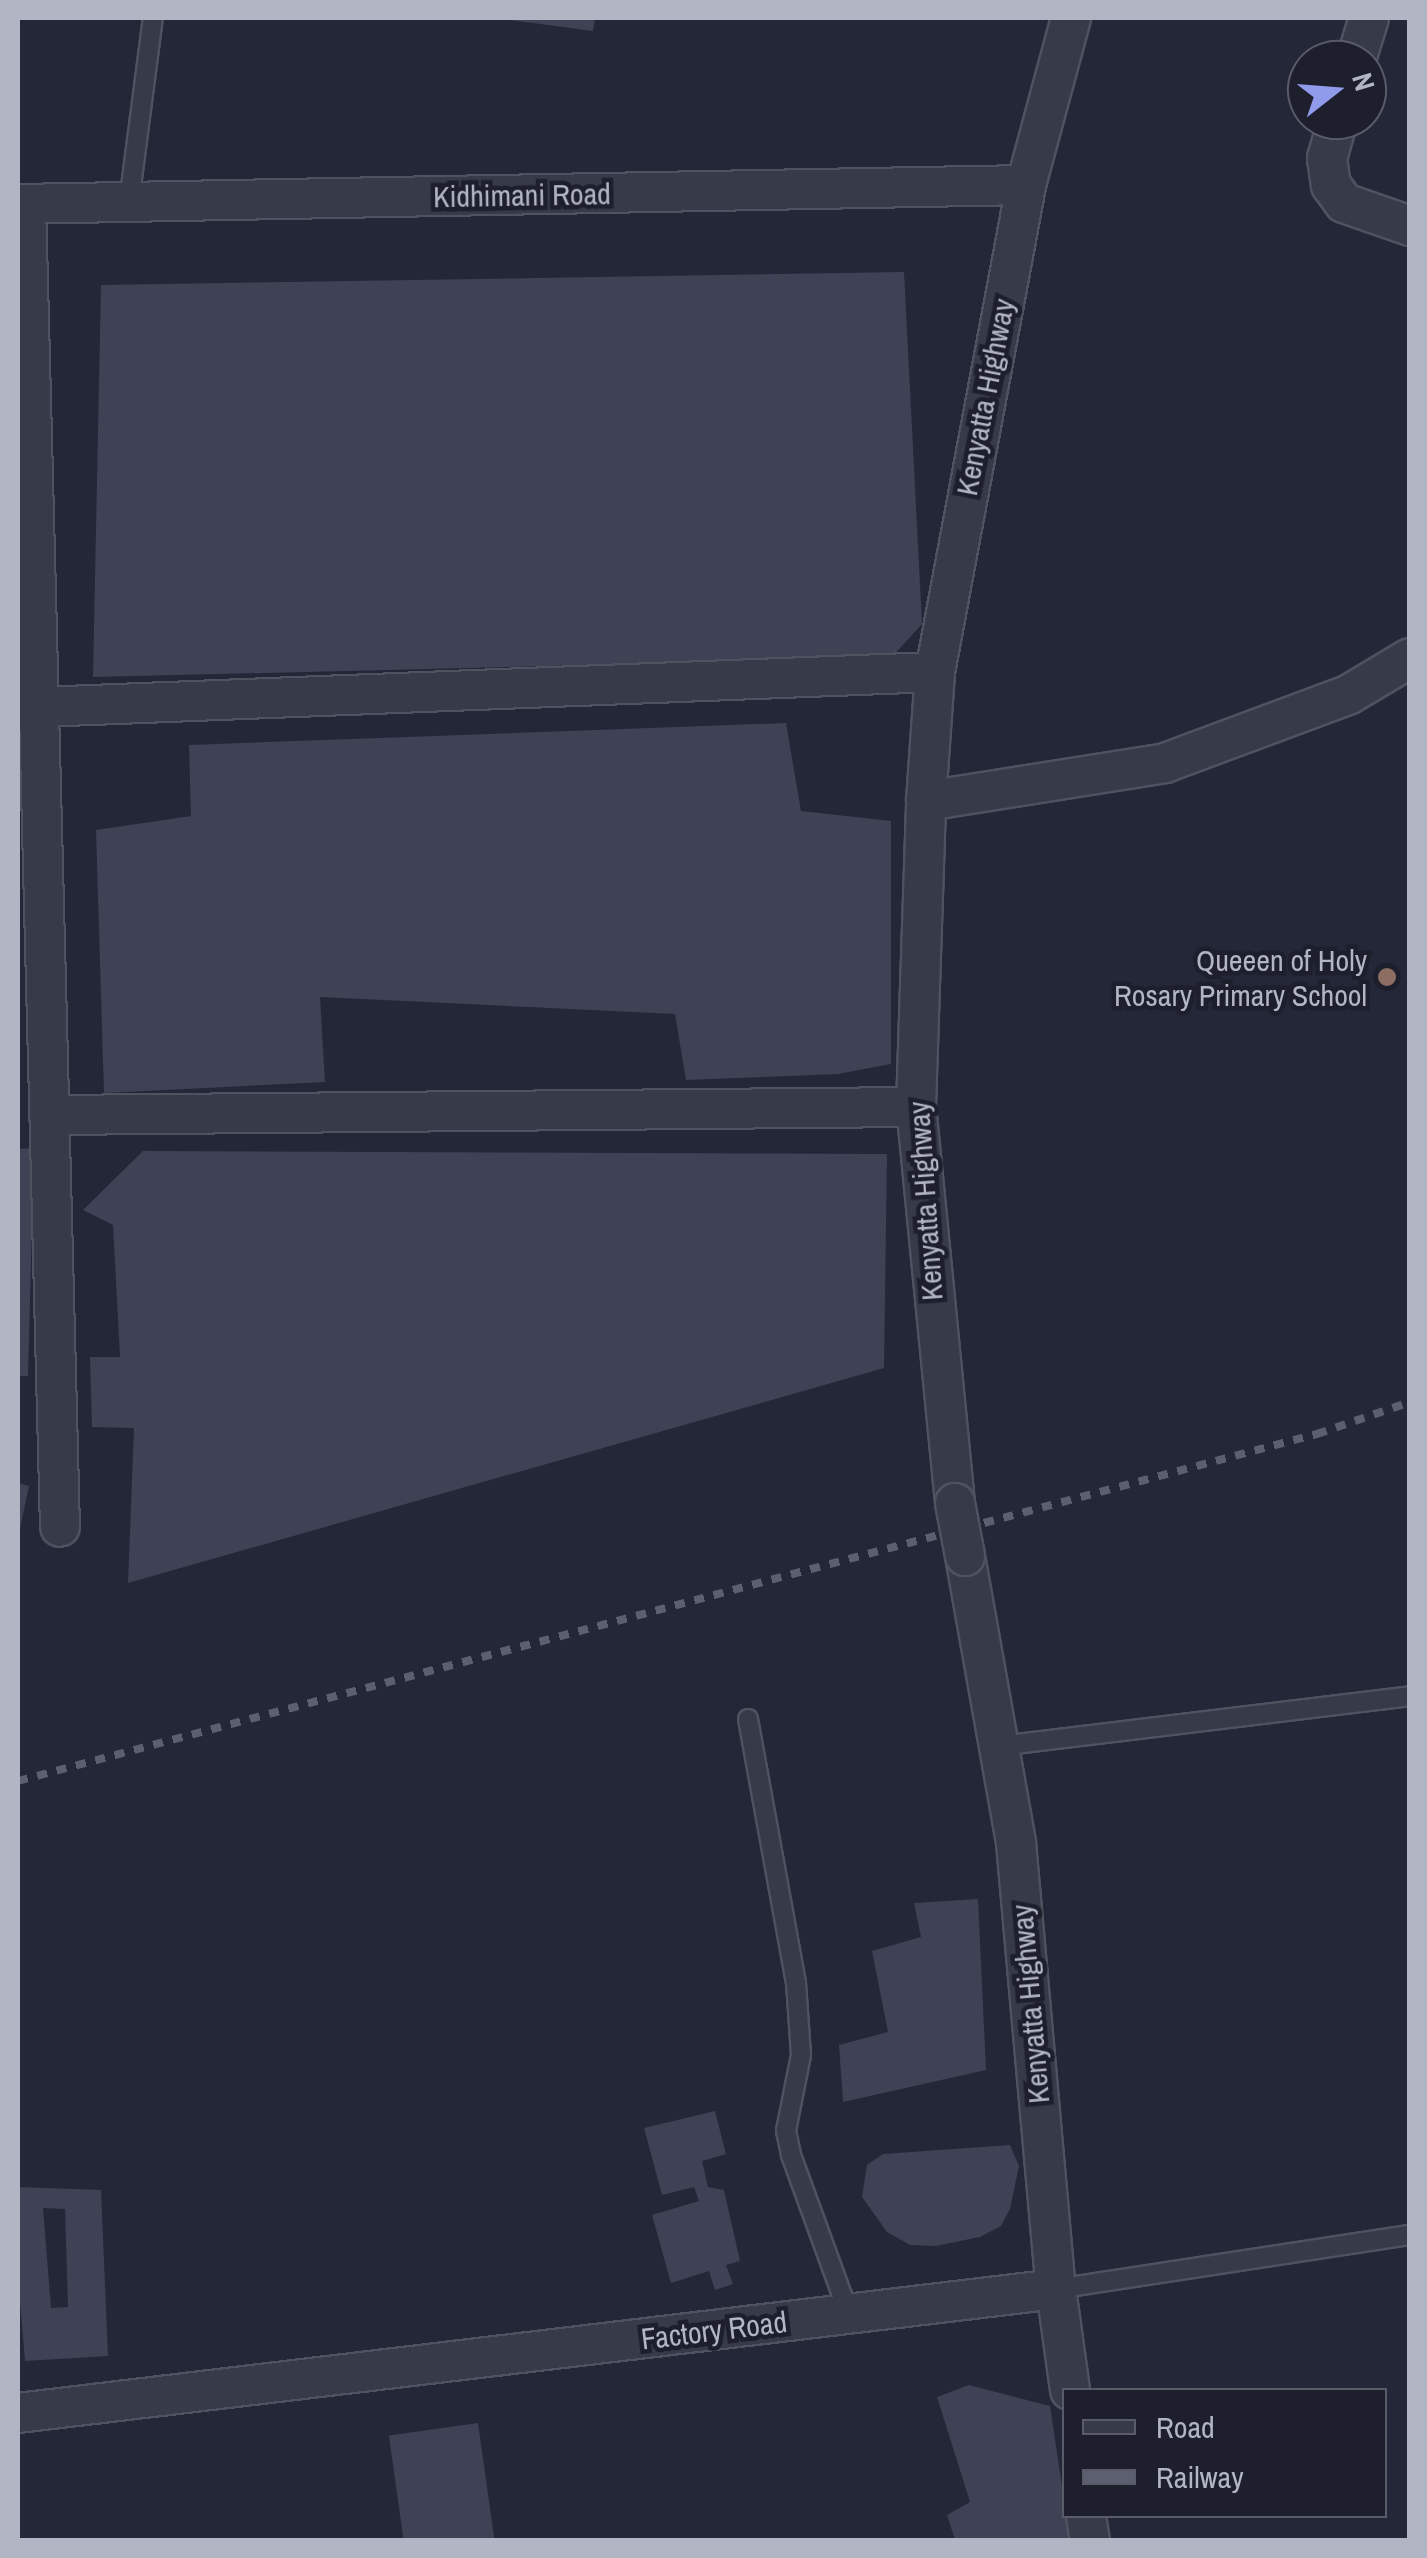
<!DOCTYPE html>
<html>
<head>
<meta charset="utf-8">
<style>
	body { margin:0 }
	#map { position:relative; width:1427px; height:2558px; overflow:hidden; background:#242737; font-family:"Archivo Narrow",sans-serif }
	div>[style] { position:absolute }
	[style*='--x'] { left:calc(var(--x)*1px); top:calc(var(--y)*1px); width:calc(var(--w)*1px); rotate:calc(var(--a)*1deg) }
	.building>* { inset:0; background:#3e4254; transform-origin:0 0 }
	.roads { filter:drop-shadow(2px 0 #4f525f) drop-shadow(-2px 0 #4f525f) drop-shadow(0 2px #4f525f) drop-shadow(0 -2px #4f525f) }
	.lane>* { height:18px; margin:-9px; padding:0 9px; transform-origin:9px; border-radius:9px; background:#373a48 }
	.street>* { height:38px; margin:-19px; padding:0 19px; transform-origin:19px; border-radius:19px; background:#373a48 }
	.rail>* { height:8px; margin-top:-4px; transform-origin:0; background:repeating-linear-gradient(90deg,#5c5f70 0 10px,transparent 0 20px) }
	.bridges { filter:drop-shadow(2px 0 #4f525f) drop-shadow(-2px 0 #4f525f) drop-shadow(0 2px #4f525f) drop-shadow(0 -2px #4f525f) }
	.street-bridge>* { height:38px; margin:-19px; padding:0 19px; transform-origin:19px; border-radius:19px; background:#373a48 }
	.dots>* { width:28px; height:28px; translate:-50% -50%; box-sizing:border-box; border:5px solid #1d1f2c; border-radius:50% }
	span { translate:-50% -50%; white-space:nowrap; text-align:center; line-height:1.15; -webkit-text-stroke:9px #1d1f2c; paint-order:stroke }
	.street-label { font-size:30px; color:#b2b5c4 }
	.poi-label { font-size:30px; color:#b2b5c4 }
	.right { translate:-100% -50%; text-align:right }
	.frame { position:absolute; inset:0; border:20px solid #b2b5c4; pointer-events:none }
	.legend { position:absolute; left:1062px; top:2388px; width:325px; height:130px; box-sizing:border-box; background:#1d1f2c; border:2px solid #595b69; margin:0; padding:12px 18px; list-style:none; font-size:30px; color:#b2b5c4 }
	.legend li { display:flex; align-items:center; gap:20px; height:50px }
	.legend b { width:50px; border:2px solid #595b69 }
	.north { position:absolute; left:1287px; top:40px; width:100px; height:100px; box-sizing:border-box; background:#1d1f2c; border:2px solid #595b69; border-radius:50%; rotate:73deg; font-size:28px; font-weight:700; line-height:40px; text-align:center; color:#b2b5c4 }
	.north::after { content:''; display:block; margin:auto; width:35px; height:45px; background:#909ceb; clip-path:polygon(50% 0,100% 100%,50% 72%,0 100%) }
</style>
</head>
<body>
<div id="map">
	<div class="building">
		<i style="clip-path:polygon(495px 18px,595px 18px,593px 31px)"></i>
		<i style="clip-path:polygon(904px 272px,922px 624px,891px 658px,93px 677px,101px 285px)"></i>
		<i style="clip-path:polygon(786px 723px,801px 811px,891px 821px,891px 1064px,838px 1074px,686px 1080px,675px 1014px,320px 997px,325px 1082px,104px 1093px,96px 830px,191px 816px,189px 745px)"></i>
		<i style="clip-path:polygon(34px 1148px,28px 1376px,18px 1376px,18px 1149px)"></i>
		<i style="clip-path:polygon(143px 1151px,887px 1154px,884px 1368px,128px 1583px,134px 1428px,92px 1427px,90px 1357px,120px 1357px,113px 1225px,83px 1210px)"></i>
		<i style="clip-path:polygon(18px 1483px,29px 1486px,19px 1533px,18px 1532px)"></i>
		<i style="clip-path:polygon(978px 1899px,986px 2070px,843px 2102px,839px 2045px,888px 2032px,872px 1951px,921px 1937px,914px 1903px)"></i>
		<i style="clip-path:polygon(715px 2111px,726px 2154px,702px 2161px,708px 2187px,724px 2190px,740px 2261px,726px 2265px,733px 2284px,715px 2290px,709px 2271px,671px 2283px,652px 2215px,699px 2201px,694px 2187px,662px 2195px,644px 2128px)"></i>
		<i style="clip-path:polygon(1010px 2145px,1019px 2166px,1010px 2209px,1001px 2226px,980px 2237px,936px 2246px,910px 2245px,887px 2232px,862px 2197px,867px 2165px,883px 2154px)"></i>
		<i style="clip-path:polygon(evenodd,18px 2187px,101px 2190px,108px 2356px,25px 2361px,18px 2279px,18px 2187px,43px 2208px,65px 2209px,68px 2307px,51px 2308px,43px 2208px)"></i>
		<i style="clip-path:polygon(969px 2385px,1050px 2406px,1070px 2539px,955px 2540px,947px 2515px,970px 2502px,937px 2397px)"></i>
		<i style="left:478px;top:2423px;width:118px;height:90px;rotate:82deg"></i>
	</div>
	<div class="roads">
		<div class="lane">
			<i style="--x:129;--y:202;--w:186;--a:-82.6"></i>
			<i style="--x:748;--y:1719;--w:268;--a:79.7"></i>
			<i style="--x:796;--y:1983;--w:72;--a:86"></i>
			<i style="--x:801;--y:2055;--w:77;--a:101.2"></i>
			<i style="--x:786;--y:2131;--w:25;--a:78"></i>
			<i style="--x:791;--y:2155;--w:169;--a:70"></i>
			<i style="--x:999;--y:1746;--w:414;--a:-6.9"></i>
			<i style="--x:1056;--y:2289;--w:358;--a:-8.7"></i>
		</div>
		<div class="street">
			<i style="--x:1356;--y:60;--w:44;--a:-72.8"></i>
			<i style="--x:1338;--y:120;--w:40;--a:106"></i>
			<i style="--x:1327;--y:158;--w:27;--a:82"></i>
			<i style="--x:1331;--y:185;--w:22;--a:54"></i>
			<i style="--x:1344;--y:203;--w:70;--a:19.2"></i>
			<i style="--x:18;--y:204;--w:1008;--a:-1.08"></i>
			<i style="--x:26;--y:204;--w:1323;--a:88.53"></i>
			<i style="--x:40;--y:707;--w:896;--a:-2.24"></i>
			<i style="--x:926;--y:801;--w:242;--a:-9"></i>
			<i style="--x:1165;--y:763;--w:195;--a:-20.4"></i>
			<i style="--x:1348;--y:695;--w:72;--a:-30.8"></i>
			<i style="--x:51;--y:1115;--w:865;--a:-0.53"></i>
			<i style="--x:955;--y:1503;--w:398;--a:-95.6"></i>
			<i style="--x:916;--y:1107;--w:306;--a:-88.1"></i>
			<i style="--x:926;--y:801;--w:129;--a:-86"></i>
			<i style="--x:935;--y:672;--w:495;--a:-79.4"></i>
			<i style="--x:1026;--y:185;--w:173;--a:-74.9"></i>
			<i style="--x:965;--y:1556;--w:291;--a:79.9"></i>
			<i style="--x:1016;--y:1843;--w:448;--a:84.9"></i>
			<i style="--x:1056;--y:2289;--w:102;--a:82.1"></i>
			<i style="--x:18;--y:2413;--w:1045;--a:-6.81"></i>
			<i style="--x:1086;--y:2516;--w:24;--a:81"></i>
		</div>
	</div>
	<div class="rail">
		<i style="--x:18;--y:1781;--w:1345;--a:-14.96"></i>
		<i style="--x:1317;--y:1434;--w:98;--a:-19"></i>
	</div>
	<div class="bridges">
		<div class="street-bridge">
			<i style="--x:955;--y:1503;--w:54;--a:79.3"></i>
		</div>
	</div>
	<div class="dots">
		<i style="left:1387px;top:977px;background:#8d6e63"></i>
	</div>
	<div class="street-label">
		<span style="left:522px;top:195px;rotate:-1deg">Kidhimani Road</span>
		<span style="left:985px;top:397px;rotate:-79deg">Kenyatta Highway</span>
		<span style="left:925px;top:1201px;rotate:-94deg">Kenyatta Highway</span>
		<span style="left:1030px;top:2004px;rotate:-95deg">Kenyatta Highway</span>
		<span style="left:714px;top:2330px;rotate:-7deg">Factory Road</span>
	</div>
	<div class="poi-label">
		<span class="right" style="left:1367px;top:977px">Queeen of Holy<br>Rosary Primary School</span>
	</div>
	<div class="frame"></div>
	<ul class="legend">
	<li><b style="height:12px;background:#373a48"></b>Road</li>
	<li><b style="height:12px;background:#5c5f70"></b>Railway</li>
	</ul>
	<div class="north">N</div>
</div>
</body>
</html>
